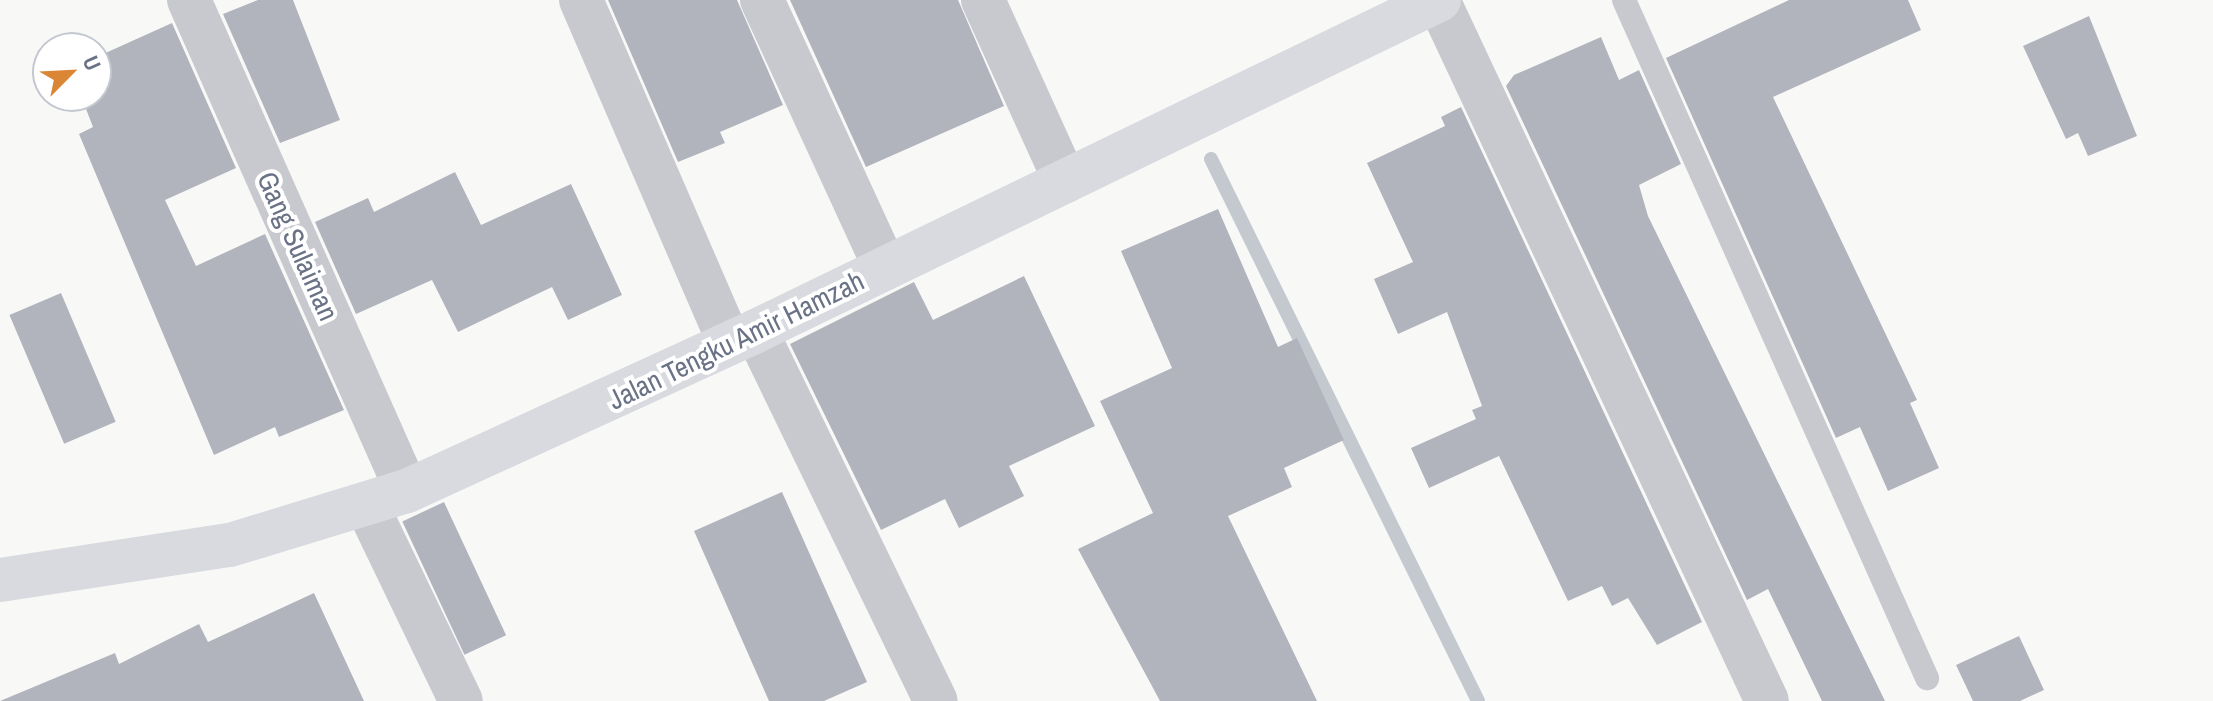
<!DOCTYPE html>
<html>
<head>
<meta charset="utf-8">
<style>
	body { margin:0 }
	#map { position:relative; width:2213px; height:701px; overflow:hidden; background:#f8f9f7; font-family:"Archivo Narrow",sans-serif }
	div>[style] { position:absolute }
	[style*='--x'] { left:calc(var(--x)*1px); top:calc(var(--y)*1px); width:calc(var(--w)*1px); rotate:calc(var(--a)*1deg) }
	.stream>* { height:14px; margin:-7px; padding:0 7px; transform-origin:7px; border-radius:7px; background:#c4c9d0 }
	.building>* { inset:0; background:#b1b4bd; transform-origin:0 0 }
	.service>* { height:24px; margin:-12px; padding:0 12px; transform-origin:12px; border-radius:12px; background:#c8c9ce }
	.minor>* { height:44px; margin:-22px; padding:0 22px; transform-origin:22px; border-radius:22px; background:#c8c9ce }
	.primary>* { height:44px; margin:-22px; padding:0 22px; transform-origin:22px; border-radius:22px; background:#d8dadf }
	span { translate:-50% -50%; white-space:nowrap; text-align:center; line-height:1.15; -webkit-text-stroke:8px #fff; paint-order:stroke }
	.street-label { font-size:28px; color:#6a7286 }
	.north { position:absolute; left:32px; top:32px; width:80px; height:80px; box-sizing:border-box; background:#fff; border:2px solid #c3c7cf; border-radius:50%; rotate:66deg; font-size:22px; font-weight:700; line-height:32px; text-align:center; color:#6a7286 }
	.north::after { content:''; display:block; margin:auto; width:28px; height:36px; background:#db8635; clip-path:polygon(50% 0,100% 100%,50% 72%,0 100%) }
</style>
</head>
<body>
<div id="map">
	<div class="stream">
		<i style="--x:1211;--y:159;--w:604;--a:63.77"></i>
	</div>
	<div class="building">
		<i style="clip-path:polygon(258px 0,293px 0,340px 120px,280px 143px,223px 14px)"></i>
		<i style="clip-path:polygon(608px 0,737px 0,783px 105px,720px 132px,725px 143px,678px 162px)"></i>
		<i style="clip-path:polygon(790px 0,958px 0,1004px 106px,866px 167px)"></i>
		<i style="clip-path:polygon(1789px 0,1908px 0,1921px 30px,1773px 97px,1917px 400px,1910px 403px,1939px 468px,1888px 491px,1860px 427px,1836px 438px,1666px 58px)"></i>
		<i style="clip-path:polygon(2089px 16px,2137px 136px,2088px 156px,2078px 133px,2066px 139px,2023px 46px)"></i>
		<i style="clip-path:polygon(172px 23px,236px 168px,165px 200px,196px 266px,265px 234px,344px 410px,279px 437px,275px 427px,214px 455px,79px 134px,93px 127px,81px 96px,96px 96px,96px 48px,81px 48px,96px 42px,101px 55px)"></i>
		<i style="clip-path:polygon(1601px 37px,1619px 80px,1639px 70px,1681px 164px,1639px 185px,1648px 216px,1885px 701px,1822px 701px,1768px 589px,1747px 600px,1506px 86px,1514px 75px)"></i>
		<i style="clip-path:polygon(1461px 107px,1702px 622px,1657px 645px,1628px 598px,1612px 606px,1602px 586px,1568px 601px,1499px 456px,1429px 488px,1411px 448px,1476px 419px,1472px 410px,1482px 406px,1447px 312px,1398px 334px,1374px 279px,1413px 262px,1367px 163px,1445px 126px,1441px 117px)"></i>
		<i style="clip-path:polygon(455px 172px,481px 225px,571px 184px,622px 295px,568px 320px,552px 287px,458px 332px,432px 280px,356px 314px,315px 222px,368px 198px,374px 212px)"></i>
		<i style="clip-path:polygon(1218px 209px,1278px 347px,1297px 338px,1344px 440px,1284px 468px,1292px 487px,1228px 516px,1317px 701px,1160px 701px,1078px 549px,1153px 513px,1100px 401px,1172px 368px,1121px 251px)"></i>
		<i style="clip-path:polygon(1024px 276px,1095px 426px,1009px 466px,1024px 496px,959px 528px,945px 499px,881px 530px,790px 344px,914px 282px,933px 320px)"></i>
		<i style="left:61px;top:293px;width:140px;height:56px;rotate:67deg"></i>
		<i style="clip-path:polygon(782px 492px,867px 682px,824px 701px,769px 701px,694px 531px)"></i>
		<i style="left:444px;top:502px;width:147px;height:46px;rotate:65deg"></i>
		<i style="clip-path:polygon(314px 593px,364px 701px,0 701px,115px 653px,119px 664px,199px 624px,208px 642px)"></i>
		<i style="clip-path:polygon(2019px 636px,2044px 690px,2020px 701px,1973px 701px,1956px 665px)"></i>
	</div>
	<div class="service">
		<i style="--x:1624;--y:0;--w:743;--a:65.92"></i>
	</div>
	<div class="minor">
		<i style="--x:189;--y:0;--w:537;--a:66.06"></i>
		<i style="--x:581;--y:0;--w:373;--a:66.6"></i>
		<i style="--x:762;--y:0;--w:295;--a:65.3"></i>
		<i style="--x:983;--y:0;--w:199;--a:65.6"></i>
		<i style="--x:1438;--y:0;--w:774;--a:64.86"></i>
		<i style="--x:756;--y:331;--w:411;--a:64.1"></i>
		<i style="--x:367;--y:506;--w:216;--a:64.3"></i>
	</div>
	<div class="primary">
		<i style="--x:0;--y:580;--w:233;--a:-8.7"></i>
		<i style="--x:230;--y:545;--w:185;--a:-17"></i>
		<i style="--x:407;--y:491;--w:384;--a:-24.6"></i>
		<i style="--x:756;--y:331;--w:759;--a:-25.86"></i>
	</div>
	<div class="street-label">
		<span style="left:298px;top:246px;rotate:66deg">Gang Sulaiman</span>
		<span style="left:736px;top:340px;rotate:-26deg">Jalan Tengku Amir Hamzah</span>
	</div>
	<div class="north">U</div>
</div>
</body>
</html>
